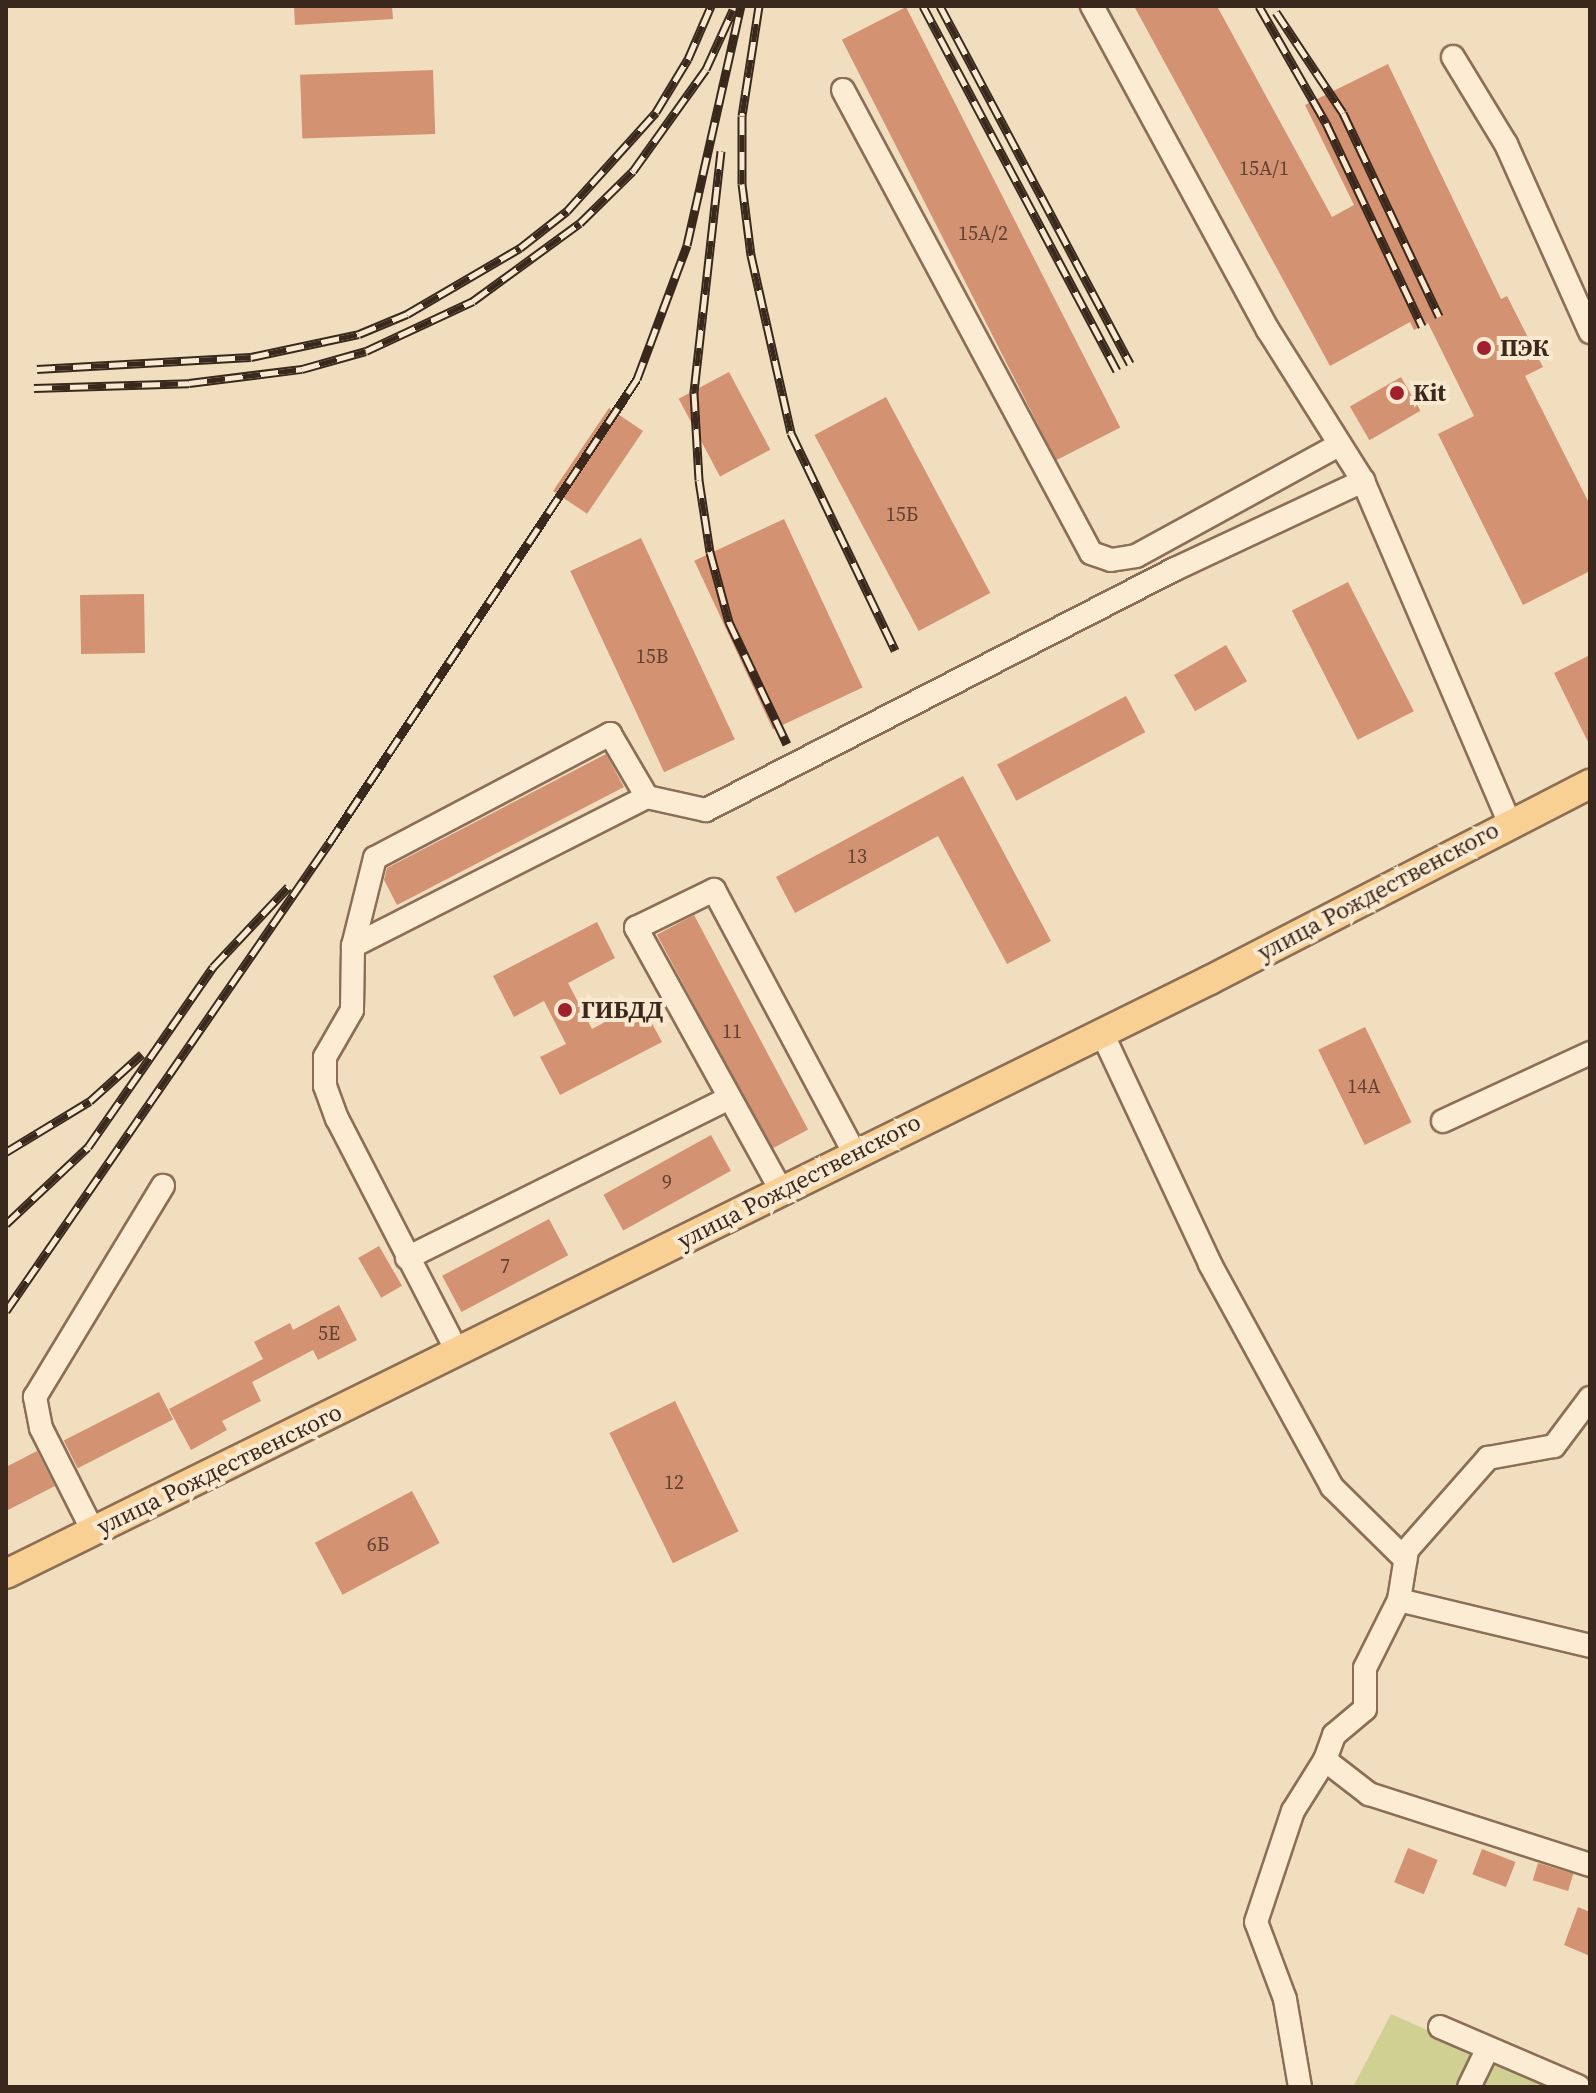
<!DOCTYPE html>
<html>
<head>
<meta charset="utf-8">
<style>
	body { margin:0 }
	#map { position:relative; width:1596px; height:2093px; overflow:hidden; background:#f1debf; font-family:"Source Serif 4",serif }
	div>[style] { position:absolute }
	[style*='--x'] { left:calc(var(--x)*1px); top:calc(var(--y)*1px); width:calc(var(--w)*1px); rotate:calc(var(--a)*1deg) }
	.green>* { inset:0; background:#cfd092 }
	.building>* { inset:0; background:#d39272; transform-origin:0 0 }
	.roads { filter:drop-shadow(2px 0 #8c6e56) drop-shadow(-2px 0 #8c6e56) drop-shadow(0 2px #8c6e56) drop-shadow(0 -2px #8c6e56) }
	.minor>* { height:22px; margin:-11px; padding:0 11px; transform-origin:11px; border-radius:11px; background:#fcecd3 }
	.major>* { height:28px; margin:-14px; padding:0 14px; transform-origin:14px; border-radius:14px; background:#f8d094 }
	.rail>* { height:9px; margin-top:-4.5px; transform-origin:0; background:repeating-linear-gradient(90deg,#f8e9d0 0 18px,#3a281c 0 36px); box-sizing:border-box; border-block:2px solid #3a281c }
	.dots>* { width:22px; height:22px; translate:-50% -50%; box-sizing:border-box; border:4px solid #f8e9d0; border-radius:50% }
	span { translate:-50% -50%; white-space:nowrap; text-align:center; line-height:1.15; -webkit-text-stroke:8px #f8e9d0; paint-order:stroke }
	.number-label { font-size:20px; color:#604232 }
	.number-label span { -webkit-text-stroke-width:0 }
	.poi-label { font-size:24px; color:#3a281c; font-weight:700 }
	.left { translate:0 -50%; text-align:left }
	.street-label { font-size:24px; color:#3a281c }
	.frame { position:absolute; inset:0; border:8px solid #3a281c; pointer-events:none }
</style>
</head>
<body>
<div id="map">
	<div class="green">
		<i style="clip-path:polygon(1391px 2014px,1556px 2087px,1353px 2087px)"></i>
	</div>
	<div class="building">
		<i style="clip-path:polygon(294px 6px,392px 6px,393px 19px,295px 25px)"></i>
		<i style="clip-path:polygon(1134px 6px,1217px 6px,1332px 217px,1354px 205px,1305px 105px,1388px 64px,1501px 299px,1507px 296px,1543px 367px,1525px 376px,1590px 505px,1590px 571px,1523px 605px,1438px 434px,1474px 416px,1428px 323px,1414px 330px,1410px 322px,1330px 366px)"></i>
		<i style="left:906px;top:7px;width:472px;height:72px;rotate:63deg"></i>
		<i style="left:433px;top:70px;width:64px;height:133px;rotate:88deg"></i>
		<i style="left:729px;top:372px;width:88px;height:57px;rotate:62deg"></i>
		<i style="left:1401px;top:377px;width:39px;height:59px;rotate:60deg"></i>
		<i style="left:886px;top:397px;width:222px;height:81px;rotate:62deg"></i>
		<i style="left:609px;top:408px;width:41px;height:100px;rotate:34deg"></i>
		<i style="left:784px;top:519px;width:186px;height:99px;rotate:65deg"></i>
		<i style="left:641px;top:538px;width:222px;height:78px;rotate:65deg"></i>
		<i style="left:1348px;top:582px;width:145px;height:63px;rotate:63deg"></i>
		<i style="left:144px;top:594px;width:59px;height:64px;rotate:89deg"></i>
		<i style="left:1226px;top:645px;width:42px;height:60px;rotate:60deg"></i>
		<i style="clip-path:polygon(1590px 655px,1590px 746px,1554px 673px)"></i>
		<i style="left:1126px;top:696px;width:41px;height:146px;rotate:62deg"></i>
		<i style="clip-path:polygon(606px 754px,624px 787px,397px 905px,384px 880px,387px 868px)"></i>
		<i style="clip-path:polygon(963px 776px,1051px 941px,1007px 964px,938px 836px,795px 913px,776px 877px)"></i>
		<i style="left:694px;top:915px;width:243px;height:42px;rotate:62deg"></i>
		<i style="clip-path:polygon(597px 922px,615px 958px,568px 983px,592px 1029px,641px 1003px,662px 1042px,560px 1095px,540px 1057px,566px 1044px,544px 1001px,514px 1017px,493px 976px)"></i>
		<i style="left:1365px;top:1027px;width:106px;height:52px;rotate:64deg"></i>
		<i style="left:711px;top:1135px;width:41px;height:123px;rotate:61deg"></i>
		<i style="left:549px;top:1219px;width:41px;height:121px;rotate:62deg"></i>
		<i style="left:379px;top:1246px;width:46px;height:24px;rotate:60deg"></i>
		<i style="clip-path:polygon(339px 1305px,357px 1340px,318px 1360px,313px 1350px,252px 1382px,261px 1401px,222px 1421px,227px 1430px,191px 1450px,169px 1409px,263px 1359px,254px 1342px,290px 1323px,293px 1330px)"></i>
		<i style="left:159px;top:1392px;width:31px;height:107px;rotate:63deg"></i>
		<i style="left:675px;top:1401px;width:145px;height:73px;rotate:64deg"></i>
		<i style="clip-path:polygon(37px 1451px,55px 1486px,6px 1511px,6px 1467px)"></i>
		<i style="left:412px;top:1491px;width:59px;height:110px;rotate:62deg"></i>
		<i style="left:1408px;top:1848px;width:32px;height:37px;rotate:22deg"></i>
		<i style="left:1482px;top:1849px;width:36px;height:27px;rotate:21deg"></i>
		<i style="left:1538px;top:1863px;width:37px;height:18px;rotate:17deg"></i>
		<i style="clip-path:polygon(1578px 1907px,1590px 1912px,1590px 1956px,1564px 1945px)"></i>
	</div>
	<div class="roads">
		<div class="minor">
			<i style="--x:1092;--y:6;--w:369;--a:61.5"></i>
			<i style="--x:1268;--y:330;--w:178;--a:57.8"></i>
			<i style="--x:1453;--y:57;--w:102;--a:58.7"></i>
			<i style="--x:1506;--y:144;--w:206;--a:65.9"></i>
			<i style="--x:843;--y:90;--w:525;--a:61.82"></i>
			<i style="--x:1091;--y:553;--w:21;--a:19"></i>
			<i style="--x:1111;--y:560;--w:25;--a:-9"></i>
			<i style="--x:1136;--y:556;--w:231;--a:-28.7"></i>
			<i style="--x:353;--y:946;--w:330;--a:-26.9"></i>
			<i style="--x:1102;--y:1033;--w:255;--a:64.9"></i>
			<i style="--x:1210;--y:1264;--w:254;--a:61.3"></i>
			<i style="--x:1332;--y:1487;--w:103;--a:44.6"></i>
			<i style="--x:1443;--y:1121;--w:162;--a:-24.8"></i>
			<i style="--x:782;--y:1192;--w:302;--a:-118.9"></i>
			<i style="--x:636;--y:928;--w:87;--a:-26"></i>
			<i style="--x:714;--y:890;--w:297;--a:61.9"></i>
			<i style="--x:407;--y:1258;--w:357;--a:-26.4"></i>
			<i style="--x:457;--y:1351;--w:261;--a:-117.3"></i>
			<i style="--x:337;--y:1119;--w:35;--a:-110"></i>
			<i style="--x:325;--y:1086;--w:29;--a:-90"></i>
			<i style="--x:325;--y:1057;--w:54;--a:-60.1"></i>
			<i style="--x:352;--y:1010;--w:64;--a:-89.1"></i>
			<i style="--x:353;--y:946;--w:91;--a:-76"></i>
			<i style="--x:375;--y:858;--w:266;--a:-27.8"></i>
			<i style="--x:610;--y:734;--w:73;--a:59.6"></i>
			<i style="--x:647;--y:797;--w:60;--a:12.4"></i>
			<i style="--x:706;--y:810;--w:527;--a:-27.2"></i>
			<i style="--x:1175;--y:569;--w:208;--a:-25.1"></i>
			<i style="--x:1363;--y:481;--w:370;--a:66.8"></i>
			<i style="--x:93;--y:1531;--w:115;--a:-116.8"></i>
			<i style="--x:41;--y:1428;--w:32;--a:-101"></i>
			<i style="--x:35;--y:1397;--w:247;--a:-58.8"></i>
			<i style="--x:1399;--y:1600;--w:196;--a:13.5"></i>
			<i style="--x:1325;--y:1760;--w:56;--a:37.7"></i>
			<i style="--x:1369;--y:1794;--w:232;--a:17.8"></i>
			<i style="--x:1440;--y:2027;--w:151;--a:23.3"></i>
			<i style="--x:1300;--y:2087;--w:89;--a:-99.7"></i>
			<i style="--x:1285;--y:1999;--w:82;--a:-110.6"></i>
			<i style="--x:1256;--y:1922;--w:117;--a:-71.6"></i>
			<i style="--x:1293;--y:1811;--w:60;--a:-57.9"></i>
			<i style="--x:1325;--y:1760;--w:27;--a:-70"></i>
			<i style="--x:1334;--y:1735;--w:40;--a:-40"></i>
			<i style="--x:1365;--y:1709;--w:41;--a:-90"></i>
			<i style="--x:1365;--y:1668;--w:76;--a:-63.4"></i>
			<i style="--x:1399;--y:1600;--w:51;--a:-80.9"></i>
			<i style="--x:1407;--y:1550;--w:123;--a:-48.6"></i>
			<i style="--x:1488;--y:1458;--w:67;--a:-10.3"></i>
			<i style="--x:1554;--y:1446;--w:60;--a:-53.1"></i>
			<i style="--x:1469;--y:2087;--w:43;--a:-64"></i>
		</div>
		<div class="major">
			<i style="--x:6;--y:1574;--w:1343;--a:-26.26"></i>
			<i style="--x:1210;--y:980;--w:428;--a:-27.3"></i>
		</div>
	</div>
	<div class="rail">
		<i style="--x:759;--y:6;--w:111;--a:98.8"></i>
		<i style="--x:742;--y:116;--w:68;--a:90"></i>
		<i style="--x:742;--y:184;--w:72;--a:82.8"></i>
		<i style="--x:751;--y:255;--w:182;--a:77.3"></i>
		<i style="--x:791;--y:433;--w:241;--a:64.4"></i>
		<i style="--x:923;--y:6;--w:413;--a:62"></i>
		<i style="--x:940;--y:6;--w:405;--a:62"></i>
		<i style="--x:1259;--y:6;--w:135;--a:60.2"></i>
		<i style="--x:1326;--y:123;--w:225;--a:64.7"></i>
		<i style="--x:1276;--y:12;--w:121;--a:56.4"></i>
		<i style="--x:1343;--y:113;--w:225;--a:64.7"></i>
		<i style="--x:721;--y:151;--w:244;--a:96.4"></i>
		<i style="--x:694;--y:393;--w:87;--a:86.7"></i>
		<i style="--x:699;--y:480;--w:73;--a:81.3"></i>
		<i style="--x:710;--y:552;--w:73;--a:74.8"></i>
		<i style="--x:729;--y:622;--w:135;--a:64.6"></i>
		<i style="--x:37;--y:369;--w:214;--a:-3.2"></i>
		<i style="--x:251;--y:357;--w:110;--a:-12"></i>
		<i style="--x:359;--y:334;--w:52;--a:-22.6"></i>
		<i style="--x:407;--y:314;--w:131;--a:-30.3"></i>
		<i style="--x:520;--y:248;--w:60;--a:-38.2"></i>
		<i style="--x:567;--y:211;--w:133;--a:-48"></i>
		<i style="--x:656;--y:112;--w:62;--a:-58.9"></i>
		<i style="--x:688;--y:59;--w:58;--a:-66.5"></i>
		<i style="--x:34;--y:388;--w:155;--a:-1.8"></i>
		<i style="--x:189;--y:383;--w:114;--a:-7.1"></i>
		<i style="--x:302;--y:369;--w:66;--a:-15.7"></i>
		<i style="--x:366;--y:351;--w:118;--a:-25"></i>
		<i style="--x:473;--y:301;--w:132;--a:-36.1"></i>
		<i style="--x:580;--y:223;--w:74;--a:-44.5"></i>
		<i style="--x:633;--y:171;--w:125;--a:-54.4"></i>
		<i style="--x:706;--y:69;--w:65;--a:-65.4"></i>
		<i style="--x:6;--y:1152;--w:98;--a:-31.3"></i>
		<i style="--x:90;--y:1101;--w:70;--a:-42.1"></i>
		<i style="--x:6;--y:1224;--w:112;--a:-43.2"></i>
		<i style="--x:88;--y:1147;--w:219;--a:-55.2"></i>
		<i style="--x:213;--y:967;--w:110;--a:-46.8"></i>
		<i style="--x:6;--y:1311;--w:569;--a:-55.39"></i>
		<i style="--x:329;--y:843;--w:557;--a:-56.42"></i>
		<i style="--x:637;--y:379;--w:143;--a:-69.5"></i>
		<i style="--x:687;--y:245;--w:245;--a:-77.3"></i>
	</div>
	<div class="dots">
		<i style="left:1484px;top:348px;background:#a0212d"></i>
		<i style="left:1397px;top:393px;background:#a0212d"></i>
		<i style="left:565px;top:1010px;background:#a0212d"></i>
	</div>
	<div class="number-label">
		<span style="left:1264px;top:168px">15А/1</span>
		<span style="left:983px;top:233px">15А/2</span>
		<span style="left:902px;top:514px">15Б</span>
		<span style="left:652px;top:656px">15В</span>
		<span style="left:857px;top:856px">13</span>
		<span style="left:732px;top:1031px">11</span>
		<span style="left:1364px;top:1086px">14А</span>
		<span style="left:667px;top:1182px">9</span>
		<span style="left:505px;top:1266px">7</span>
		<span style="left:329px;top:1333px">5Е</span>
		<span style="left:674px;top:1482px">12</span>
		<span style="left:378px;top:1544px">6Б</span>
	</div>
	<div class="poi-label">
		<span class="left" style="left:1500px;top:348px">ПЭК</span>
		<span class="left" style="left:1413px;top:393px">Kit</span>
		<span class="left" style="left:581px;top:1010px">ГИБДД</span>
	</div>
	<div class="street-label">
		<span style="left:1378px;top:891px;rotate:-28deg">улица Рождественского</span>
		<span style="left:799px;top:1181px;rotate:-27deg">улица Рождественского</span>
		<span style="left:219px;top:1469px;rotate:-26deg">улица Рождественского</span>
	</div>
	<div class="frame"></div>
</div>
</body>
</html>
